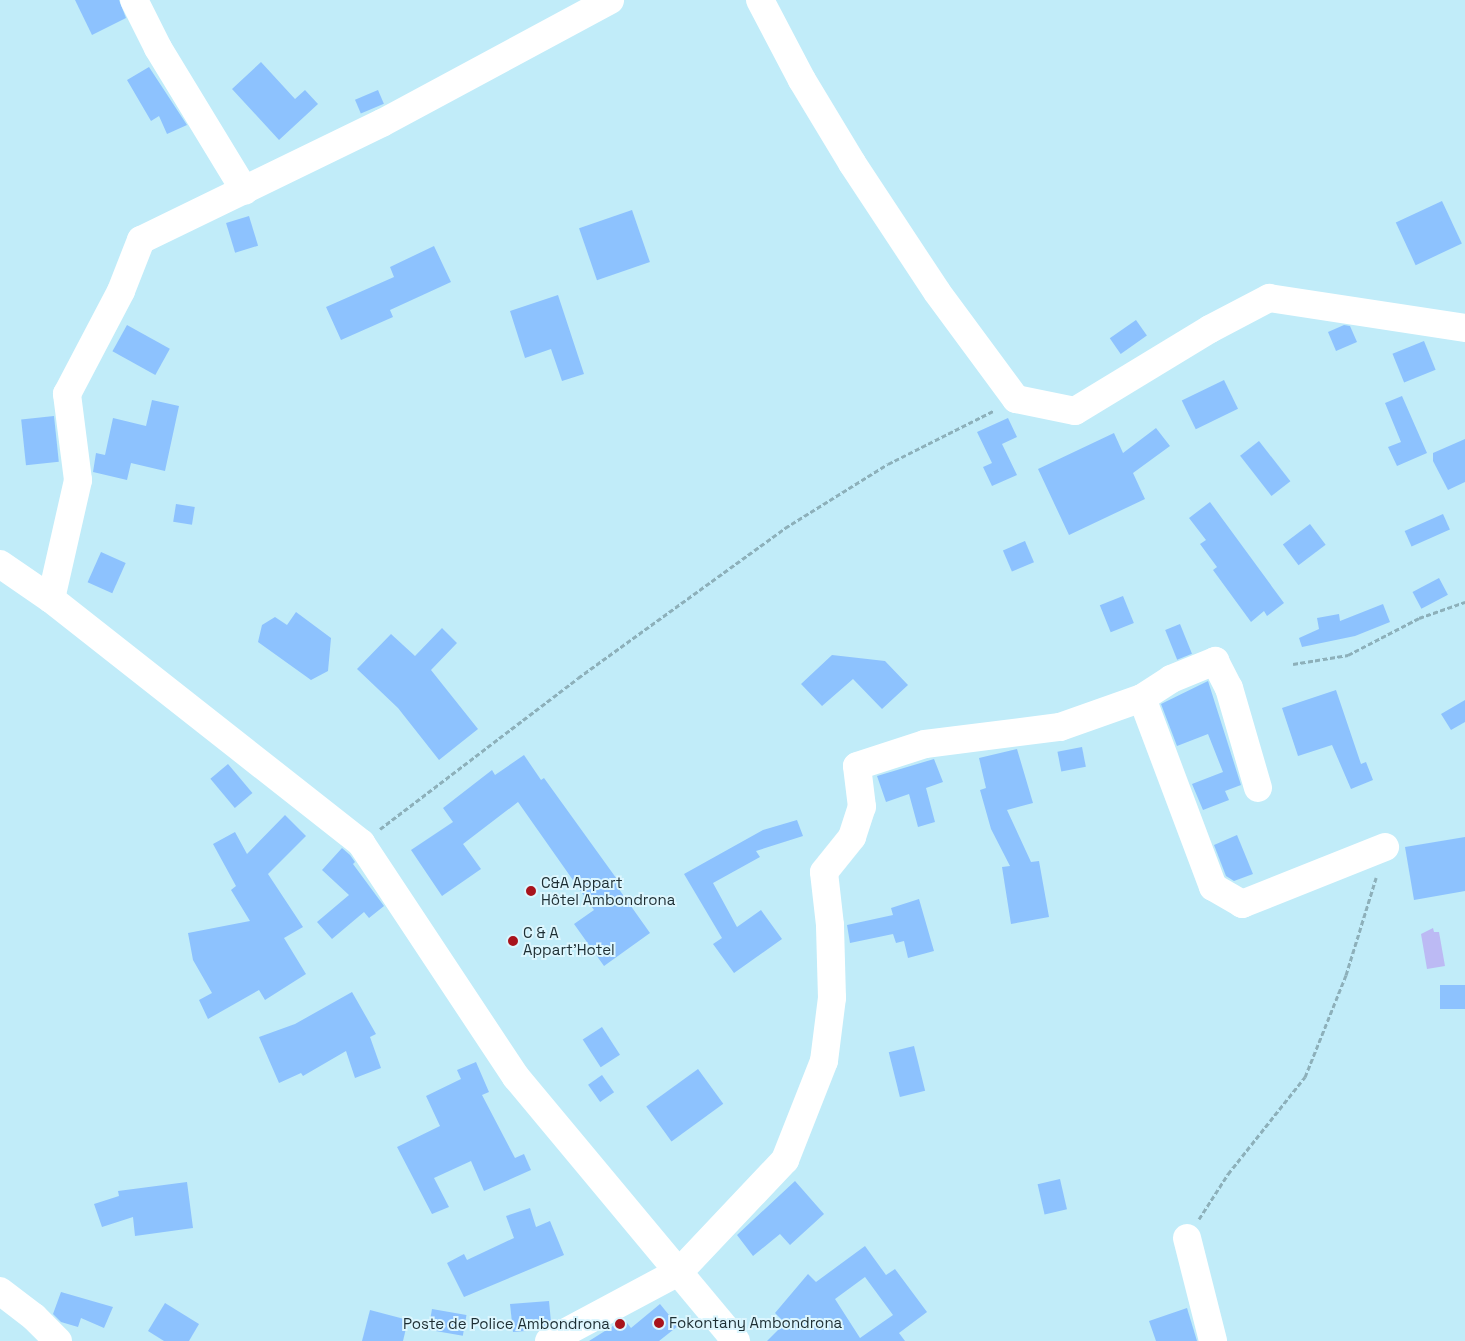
<!DOCTYPE html>
<html>
<head>
<meta charset="utf-8">
<style>
	body { margin:0 }
	#map { position:relative; width:1465px; height:1341px; overflow:hidden; background:#c1ecf9; font-family:"Space Grotesk",sans-serif }
	div>[style] { position:absolute }
	[style*='--x'] { left:calc(var(--x)*1px); top:calc(var(--y)*1px); width:calc(var(--w)*1px); rotate:calc(var(--a)*1deg) }
	.water>* { inset:0; background:#bcbaf4 }
	.building>* { inset:0; background:#8dc2fe; transform-origin:0 0 }
	.path>* { height:3px; margin-top:-1.5px; transform-origin:0; background:repeating-linear-gradient(90deg,#8db0ba 0 5px,transparent 0 7.5px) }
	.minor>* { height:28px; margin:-14px; padding:0 14px; transform-origin:14px; border-radius:14px; background:#fff }
	.dots>* { width:14px; height:14px; translate:-50% -50%; box-sizing:border-box; border:2px solid #dcf6fe; border-radius:50% }
	span { translate:-50% -50%; white-space:nowrap; text-align:center; line-height:1.15; -webkit-text-stroke:4px #dcf6fe; paint-order:stroke }
	.poi-label { font-size:15px; color:#1d2e33 }
	.left { translate:0 -50%; text-align:left }
	.right { translate:-100% -50%; text-align:right }
</style>
</head>
<body>
<div id="map">
	<div class="water">
		<i style="clip-path:polygon(1433px 928px,1434px 932px,1439px 932px,1445px 966px,1427px 969px,1421px 934px)"></i>
	</div>
	<div class="building">
		<i style="clip-path:polygon(75px 0,119px 0,126px 18px,92px 35px)"></i>
		<i style="clip-path:polygon(261px 62px,295px 99px,305px 90px,318px 104px,279px 140px,232px 89px)"></i>
		<i style="clip-path:polygon(149px 67px,187px 125px,167px 134px,159px 116px,151px 121px,127px 80px)"></i>
		<i style="left:378px;top:90px;width:15px;height:25px;rotate:67deg"></i>
		<i style="left:1442px;top:201px;width:47px;height:51px;rotate:65deg"></i>
		<i style="left:632px;top:210px;width:55px;height:56px;rotate:71deg"></i>
		<i style="left:249px;top:216px;width:31px;height:24px;rotate:73deg"></i>
		<i style="clip-path:polygon(434px 246px,451px 282px,390px 310px,393px 317px,341px 340px,326px 307px,394px 277px,390px 267px)"></i>
		<i style="clip-path:polygon(558px 295px,584px 374px,562px 381px,551px 349px,525px 358px,510px 311px)"></i>
		<i style="left:1136px;top:320px;width:19px;height:32px;rotate:55deg"></i>
		<i style="left:127px;top:325px;width:49px;height:30px;rotate:29deg"></i>
		<i style="clip-path:polygon(1344px 325px,1350px 326px,1357px 342px,1336px 351px,1328px 332px)"></i>
		<i style="left:1424px;top:341px;width:31px;height:34px;rotate:68deg"></i>
		<i style="left:1224px;top:380px;width:32px;height:47px;rotate:64deg"></i>
		<i style="clip-path:polygon(1402px 396px,1427px 453px,1397px 466px,1388px 447px,1401px 442px,1385px 403px)"></i>
		<i style="clip-path:polygon(152px 400px,179px 406px,165px 471px,131px 463px,127px 480px,93px 472px,96px 453px,105px 455px,113px 418px,146px 426px)"></i>
		<i style="left:54px;top:416px;width:46px;height:33px;rotate:84deg"></i>
		<i style="clip-path:polygon(1008px 418px,1017px 437px,1002px 444px,1017px 475px,992px 486px,983px 467px,992px 463px,977px 432px)"></i>
		<i style="clip-path:polygon(1156px 428px,1170px 446px,1133px 473px,1145px 499px,1069px 535px,1038px 469px,1114px 433px,1123px 453px)"></i>
		<i style="clip-path:polygon(1465px 439px,1465px 482px,1448px 490px,1433px 461px,1433px 453px)"></i>
		<i style="left:1259px;top:441px;width:51px;height:24px;rotate:52deg"></i>
		<i style="clip-path:polygon(1210px 502px,1284px 603px,1267px 616px,1264px 611px,1251px 622px,1213px 570px,1217px 567px,1200px 544px,1206px 540px,1189px 518px)"></i>
		<i style="left:176px;top:504px;width:19px;height:18px;rotate:9deg"></i>
		<i style="left:1443px;top:514px;width:17px;height:42px;rotate:66deg"></i>
		<i style="left:1310px;top:524px;width:26px;height:34px;rotate:53deg"></i>
		<i style="left:1025px;top:541px;width:23px;height:24px;rotate:67deg"></i>
		<i style="left:101px;top:552px;width:27px;height:33px;rotate:24deg"></i>
		<i style="left:1439px;top:578px;width:19px;height:30px;rotate:62deg"></i>
		<i style="left:1123px;top:596px;width:29px;height:25px;rotate:68deg"></i>
		<i style="clip-path:polygon(1383px 604px,1390px 622px,1355px 636px,1302px 647px,1299px 638px,1319px 629px,1317px 618px,1339px 614px,1340px 621px)"></i>
		<i style="clip-path:polygon(296px 612px,331px 638px,328px 671px,311px 680px,258px 642px,262px 625px,275px 617px,287px 625px)"></i>
		<i style="left:1180px;top:624px;width:32px;height:16px;rotate:68deg"></i>
		<i style="clip-path:polygon(442px 628px,457px 643px,431px 670px,478px 729px,439px 760px,398px 708px,357px 669px,391px 634px,415px 656px)"></i>
		<i style="clip-path:polygon(832px 655px,885px 661px,908px 685px,882px 709px,853px 679px,822px 706px,801px 684px)"></i>
		<i style="clip-path:polygon(1208px 681px,1241px 785px,1225px 791px,1229px 800px,1203px 810px,1192px 784px,1223px 772px,1208px 734px,1177px 746px,1161px 704px)"></i>
		<i style="clip-path:polygon(1336px 690px,1361px 764px,1366px 762px,1373px 780px,1351px 789px,1332px 745px,1298px 756px,1282px 708px)"></i>
		<i style="clip-path:polygon(1465px 700px,1465px 722px,1451px 730px,1441px 714px)"></i>
		<i style="left:1082px;top:747px;width:20px;height:25px;rotate:79deg"></i>
		<i style="clip-path:polygon(1017px 749px,1033px 803px,1007px 810px,1031px 862px,1039px 861px,1049px 917px,1011px 924px,1002px 867px,1010px 866px,991px 829px,980px 790px,986px 788px,979px 758px)"></i>
		<i style="clip-path:polygon(524px 755px,541px 780px,544px 778px,619px 882px,616px 885px,650px 933px,604px 966px,574px 924px,594px 910px,518px 802px,463px 844px,481px 869px,442px 896px,411px 850px,453px 822px,443px 808px,492px 770px,495px 775px)"></i>
		<i style="clip-path:polygon(934px 759px,943px 782px,926px 788px,935px 822px,918px 827px,909px 794px,886px 802px,877px 776px)"></i>
		<i style="left:228px;top:764px;width:38px;height:23px;rotate:50deg"></i>
		<i style="clip-path:polygon(285px 815px,306px 836px,268px 874px,303px 927px,284px 938px,306px 974px,265px 1000px,259px 990px,208px 1019px,199px 1000px,212px 993px,193px 960px,188px 933px,250px 921px,231px 890px,236px 886px,213px 844px,235px 832px,247px 854px)"></i>
		<i style="clip-path:polygon(797px 820px,803px 836px,756px 851px,760px 857px,713px 883px,737px 927px,761px 910px,782px 939px,734px 973px,713px 944px,722px 938px,684px 874px,763px 830px)"></i>
		<i style="clip-path:polygon(1237px 835px,1253px 874px,1234px 881px,1226px 876px,1214px 845px)"></i>
		<i style="clip-path:polygon(1465px 837px,1465px 891px,1414px 900px,1405px 847px)"></i>
		<i style="clip-path:polygon(342px 848px,350px 855px,355px 862px,353px 864px,384px 906px,369px 918px,364px 912px,332px 939px,317px 922px,349px 895px,322px 870px)"></i>
		<i style="clip-path:polygon(919px 899px,934px 951px,908px 958px,904px 941px,896px 943px,893px 934px,850px 943px,847px 925px,893px 915px,891px 908px)"></i>
		<i style="left:1465px;top:985px;width:24px;height:25px;rotate:90deg"></i>
		<i style="clip-path:polygon(352px 992px,376px 1034px,370px 1037px,381px 1068px,355px 1078px,346px 1051px,303px 1076px,301px 1073px,279px 1083px,259px 1037px,295px 1024px)"></i>
		<i style="left:602px;top:1027px;width:33px;height:23px;rotate:57deg"></i>
		<i style="left:914px;top:1046px;width:46px;height:26px;rotate:76deg"></i>
		<i style="clip-path:polygon(476px 1062px,489px 1092px,482px 1095px,515px 1158px,524px 1154px,531px 1170px,484px 1191px,471px 1161px,434px 1178px,449px 1207px,432px 1214px,397px 1147px,440px 1126px,426px 1096px,461px 1079px,457px 1070px)"></i>
		<i style="left:698px;top:1069px;width:43px;height:64px;rotate:54deg"></i>
		<i style="left:602px;top:1075px;width:21px;height:17px;rotate:55deg"></i>
		<i style="left:1060px;top:1179px;width:31px;height:23px;rotate:77deg"></i>
		<i style="clip-path:polygon(795px 1181px,824px 1214px,790px 1245px,780px 1234px,753px 1256px,737px 1235px)"></i>
		<i style="clip-path:polygon(187px 1182px,193px 1228px,135px 1236px,133px 1217px,102px 1227px,94px 1204px,119px 1196px,118px 1191px)"></i>
		<i style="clip-path:polygon(530px 1208px,536px 1227px,550px 1221px,564px 1255px,464px 1297px,447px 1263px,464px 1254px,467px 1260px,514px 1238px,506px 1216px)"></i>
		<i style="clip-path:polygon(evenodd,865px 1246px,886px 1275px,895px 1269px,927px 1312px,899px 1333px,905px 1341px,767px 1341px,785px 1323px,775px 1313px,808px 1274px,816px 1282px,865px 1246px,865px 1277px,893px 1315px,860px 1338px,835px 1299px,865px 1277px)"></i>
		<i style="clip-path:polygon(61px 1292px,113px 1307px,104px 1328px,81px 1318px,78px 1327px,61px 1322px,53px 1314px)"></i>
		<i style="clip-path:polygon(549px 1301px,551px 1322px,539px 1330px,513px 1332px,510px 1304px)"></i>
		<i style="clip-path:polygon(165px 1303px,199px 1324px,189px 1341px,164px 1341px,148px 1331px)"></i>
		<i style="clip-path:polygon(660px 1304px,678px 1326px,659px 1341px,589px 1341px,624px 1319px,631px 1328px)"></i>
		<i style="clip-path:polygon(1187px 1308px,1197px 1341px,1156px 1341px,1149px 1321px)"></i>
		<i style="left:432px;top:1309px;width:35px;height:21px;rotate:10deg"></i>
		<i style="clip-path:polygon(370px 1310px,408px 1320px,403px 1341px,362px 1341px)"></i>
	</div>
	<div class="path">
		<i style="--x:1293;--y:664;--w:56;--a:-9.3"></i>
		<i style="--x:1348;--y:655;--w:80;--a:-27.5"></i>
		<i style="--x:1419;--y:618;--w:49;--a:-19.2"></i>
		<i style="--x:380;--y:829;--w:249;--a:-37.3"></i>
		<i style="--x:578;--y:678;--w:256;--a:-35.9"></i>
		<i style="--x:785;--y:528;--w:121;--a:-31.9"></i>
		<i style="--x:888;--y:464;--w:118;--a:-26.8"></i>
		<i style="--x:1199;--y:1219;--w:54;--a:-57.2"></i>
		<i style="--x:1228;--y:1174;--w:124;--a:-51.6"></i>
		<i style="--x:1305;--y:1077;--w:110;--a:-68.1"></i>
		<i style="--x:1346;--y:975;--w:102;--a:-72.8"></i>
	</div>
	<div class="minor">
		<i style="--x:134;--y:0;--w:54;--a:63.4"></i>
		<i style="--x:158;--y:48;--w:167;--a:58.7"></i>
		<i style="--x:760;--y:0;--w:90;--a:62.3"></i>
		<i style="--x:802;--y:80;--w:97;--a:58.9"></i>
		<i style="--x:852;--y:163;--w:154;--a:56.6"></i>
		<i style="--x:937;--y:292;--w:133;--a:53.6"></i>
		<i style="--x:1016;--y:399;--w:60;--a:11.5"></i>
		<i style="--x:1075;--y:411;--w:158;--a:-31.3"></i>
		<i style="--x:1210;--y:329;--w:67;--a:-27.7"></i>
		<i style="--x:1269;--y:298;--w:198;--a:8.7"></i>
		<i style="--x:0;--y:564;--w:62;--a:34.5"></i>
		<i style="--x:51;--y:599;--w:395;--a:38.2"></i>
		<i style="--x:361;--y:843;--w:281;--a:56.5"></i>
		<i style="--x:516;--y:1077;--w:344;--a:50.2"></i>
		<i style="--x:51;--y:599;--w:122;--a:-77.2"></i>
		<i style="--x:78;--y:480;--w:87;--a:-97.3"></i>
		<i style="--x:67;--y:394;--w:116;--a:-62.3"></i>
		<i style="--x:121;--y:291;--w:55;--a:-68.6"></i>
		<i style="--x:141;--y:240;--w:268;--a:-25.9"></i>
		<i style="--x:382;--y:123;--w:259;--a:-28.3"></i>
		<i style="--x:1142;--y:698;--w:202;--a:69.4"></i>
		<i style="--x:1213;--y:887;--w:34;--a:30"></i>
		<i style="--x:1242;--y:904;--w:154;--a:-21.7"></i>
		<i style="--x:1187;--y:1238;--w:106;--a:75.8"></i>
		<i style="--x:0;--y:1291;--w:43;--a:37.4"></i>
		<i style="--x:34;--y:1317;--w:34;--a:45"></i>
		<i style="--x:549;--y:1341;--w:149;--a:-28.1"></i>
		<i style="--x:680;--y:1271;--w:153;--a:-46.6"></i>
		<i style="--x:785;--y:1160;--w:106;--a:-68.5"></i>
		<i style="--x:824;--y:1061;--w:64;--a:-82.8"></i>
		<i style="--x:832;--y:998;--w:73;--a:-91.6"></i>
		<i style="--x:830;--y:925;--w:53;--a:-96.5"></i>
		<i style="--x:824;--y:872;--w:45;--a:-51.3"></i>
		<i style="--x:852;--y:837;--w:32;--a:-72"></i>
		<i style="--x:862;--y:807;--w:41;--a:-97"></i>
		<i style="--x:857;--y:766;--w:71;--a:-17.9"></i>
		<i style="--x:925;--y:744;--w:136;--a:-7.2"></i>
		<i style="--x:1060;--y:727;--w:87;--a:-19.5"></i>
		<i style="--x:1142;--y:698;--w:35;--a:-33"></i>
		<i style="--x:1171;--y:679;--w:48;--a:-22.2"></i>
		<i style="--x:1215;--y:661;--w:30;--a:63"></i>
		<i style="--x:1229;--y:688;--w:104;--a:73.8"></i>
	</div>
	<div class="dots">
		<i style="left:531px;top:891px;background:#a8131c"></i>
		<i style="left:513px;top:941px;background:#a8131c"></i>
		<i style="left:659px;top:1323px;background:#a8131c"></i>
		<i style="left:620px;top:1324px;background:#a8131c"></i>
	</div>
	<div class="poi-label">
		<span class="left" style="left:541px;top:891px">C&amp;A Appart<br>Hôtel Ambondrona</span>
		<span class="left" style="left:523px;top:941px">C &amp; A<br>Appart'Hotel</span>
		<span class="left" style="left:669px;top:1323px">Fokontany Ambondrona</span>
		<span class="right" style="left:610px;top:1324px">Poste de Police Ambondrona</span>
	</div>
</div>
</body>
</html>
